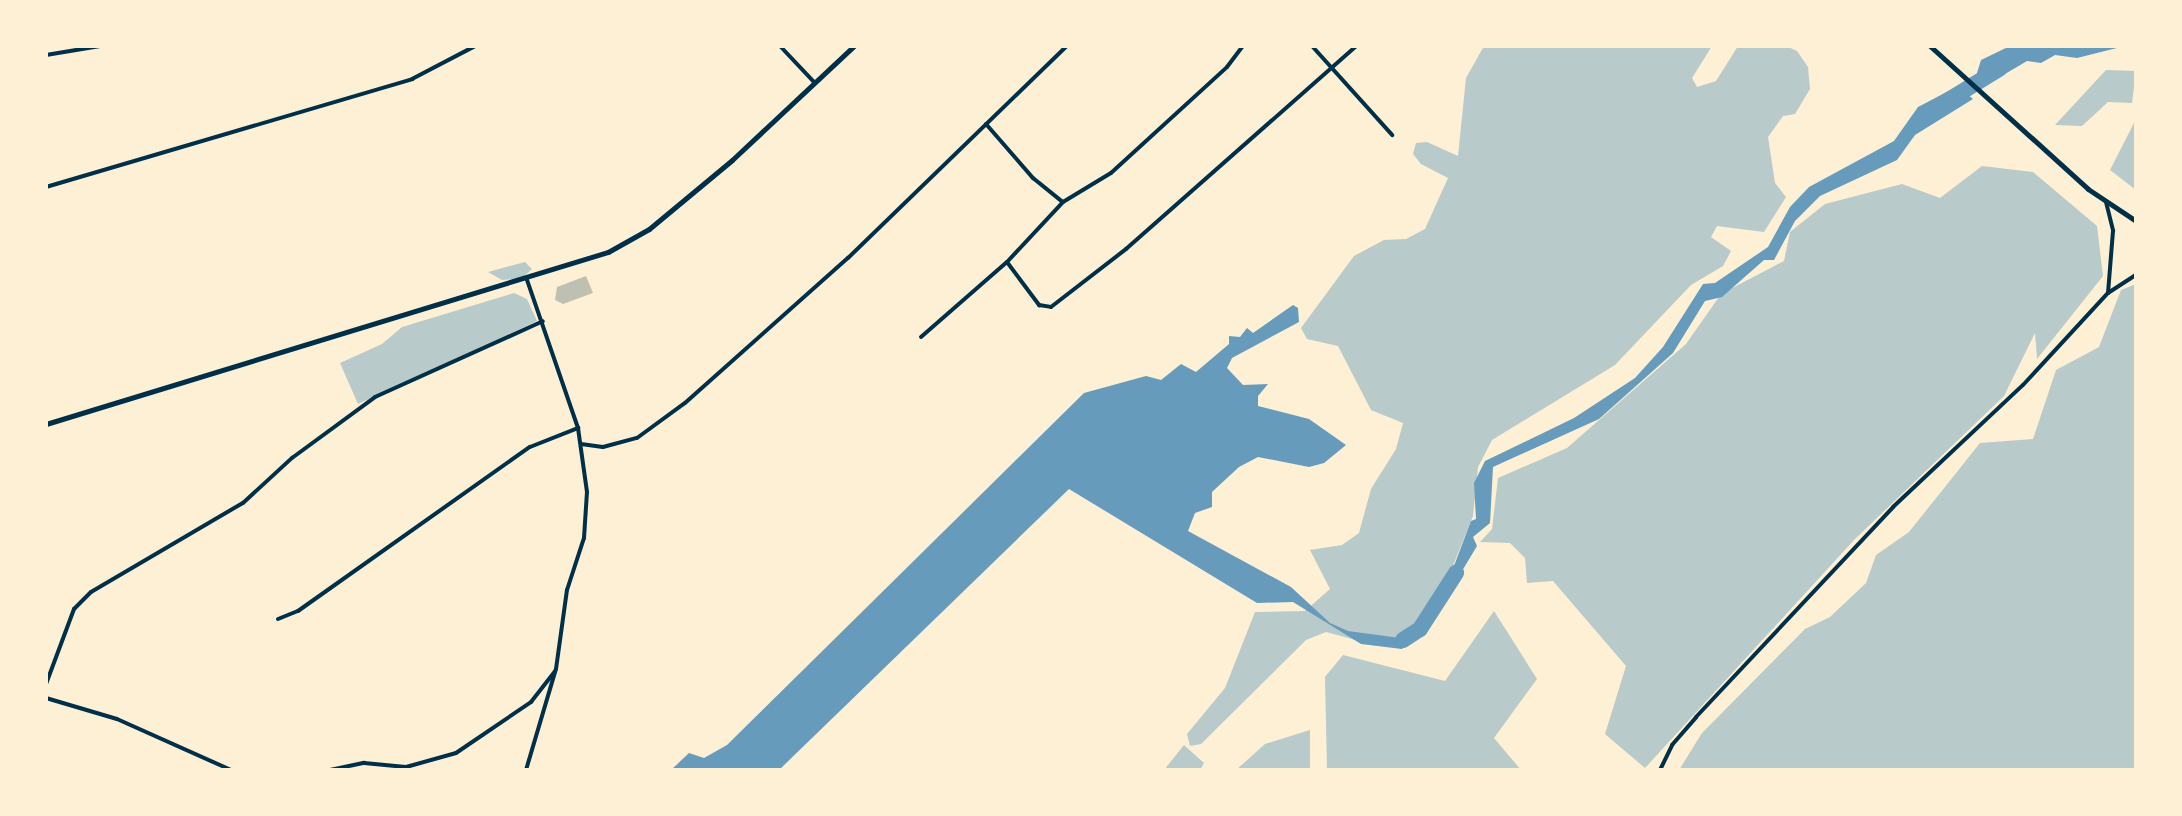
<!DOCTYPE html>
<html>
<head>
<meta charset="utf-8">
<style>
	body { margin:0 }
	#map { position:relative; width:2182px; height:816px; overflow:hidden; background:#fdf0d5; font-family:"Noto Sans",sans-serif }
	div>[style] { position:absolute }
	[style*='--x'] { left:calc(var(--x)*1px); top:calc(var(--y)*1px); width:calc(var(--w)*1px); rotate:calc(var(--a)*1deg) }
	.green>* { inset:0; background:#b9caca }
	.water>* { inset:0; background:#669bbc }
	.river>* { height:16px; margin:-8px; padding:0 8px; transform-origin:8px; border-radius:8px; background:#669bbc }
	.building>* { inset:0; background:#bec0b2 }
	.minor>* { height:4px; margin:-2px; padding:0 2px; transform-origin:2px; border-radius:2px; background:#003049 }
	.tertiary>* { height:5px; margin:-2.5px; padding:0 2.5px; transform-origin:2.5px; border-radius:2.5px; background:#003049 }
	.secondary>* { height:5px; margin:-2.5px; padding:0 2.5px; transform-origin:2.5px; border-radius:2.5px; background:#003049 }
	span { translate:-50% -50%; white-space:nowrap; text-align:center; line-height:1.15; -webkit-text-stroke:6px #fdf0d5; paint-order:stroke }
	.frame { position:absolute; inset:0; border:48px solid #fdf0d5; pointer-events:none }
</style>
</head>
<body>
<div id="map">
	<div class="green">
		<i style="clip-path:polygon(1484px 46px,1712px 46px,1692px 78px,1697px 87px,1716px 81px,1738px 46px,1786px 46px,1797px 51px,1808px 67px,1810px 89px,1795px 114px,1783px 116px,1768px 137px,1775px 183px,1786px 197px,1764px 232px,1717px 226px,1711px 237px,1731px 251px,1723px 266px,1691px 285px,1615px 365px,1492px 440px,1478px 467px,1473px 516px,1442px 593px,1419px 627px,1400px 638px,1367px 643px,1326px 632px,1306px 640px,1201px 744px,1190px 746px,1187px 734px,1225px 688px,1255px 612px,1305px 611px,1330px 589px,1310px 550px,1342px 545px,1359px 533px,1371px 489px,1396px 449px,1403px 423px,1371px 410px,1338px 346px,1307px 339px,1301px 328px,1354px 256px,1384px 240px,1406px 239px,1425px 229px,1448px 178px,1421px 164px,1413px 154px,1416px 143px,1427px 142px,1458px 156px,1466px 78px)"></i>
		<i style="clip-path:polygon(2106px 70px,2136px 71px,2132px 103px,2108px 102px,2082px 126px,2055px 125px)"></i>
		<i style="clip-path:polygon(2136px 119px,2136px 190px,2110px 170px)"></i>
		<i style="clip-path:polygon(1982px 166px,2033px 172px,2097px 226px,2103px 276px,2037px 359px,2035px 333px,2004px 396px,1854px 540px,1645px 768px,1605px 734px,1626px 666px,1553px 581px,1527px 583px,1525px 558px,1510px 543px,1480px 542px,1492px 529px,1498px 478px,1567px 448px,1686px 344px,1721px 294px,1784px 261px,1790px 232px,1825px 204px,1902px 184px,1940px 198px)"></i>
		<i style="clip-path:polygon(525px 262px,532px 269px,522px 278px,502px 280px,488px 272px)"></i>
		<i style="clip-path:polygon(2136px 284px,2136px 770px,1679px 770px,1702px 733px,1805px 629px,1830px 617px,1866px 583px,1876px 555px,1909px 532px,1980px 443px,2033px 439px,2056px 370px,2099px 347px,2121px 290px)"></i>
		<i style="clip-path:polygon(514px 293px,527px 299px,537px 321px,358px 404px,340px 363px,382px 344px,402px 327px)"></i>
		<i style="clip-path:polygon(1494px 611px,1537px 679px,1494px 738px,1521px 770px,1327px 770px,1325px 677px,1343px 655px,1445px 681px)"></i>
		<i style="clip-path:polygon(1310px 730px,1310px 770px,1236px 770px,1265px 744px)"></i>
		<i style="clip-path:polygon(1184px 745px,1204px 763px,1200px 770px,1164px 770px)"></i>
	</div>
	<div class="water">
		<i style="clip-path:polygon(2010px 46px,2125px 46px,2077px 58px,2055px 55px,2041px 63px,2027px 61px,1988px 84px,1977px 73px,1981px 60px)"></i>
		<i style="clip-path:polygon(1958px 86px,1973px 99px,1915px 135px,1897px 160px,1820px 196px,1795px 221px,1774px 260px,1764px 260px,1722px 297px,1705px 301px,1673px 353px,1599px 419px,1493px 467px,1490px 523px,1473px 537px,1477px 546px,1432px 621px,1402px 649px,1361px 644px,1293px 602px,1257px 603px,1069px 489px,779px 770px,671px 770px,689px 753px,704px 758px,727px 745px,1084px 393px,1146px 376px,1161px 380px,1181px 364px,1196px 372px,1229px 344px,1229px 336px,1240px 337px,1247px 328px,1253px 333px,1293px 305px,1298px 308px,1299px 322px,1232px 358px,1227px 368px,1243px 385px,1268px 384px,1258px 396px,1258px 406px,1309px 419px,1346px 445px,1324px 463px,1309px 467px,1258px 457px,1239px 467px,1212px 492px,1212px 507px,1195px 513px,1188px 531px,1291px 587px,1330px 623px,1348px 631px,1400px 638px,1420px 629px,1446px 587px,1471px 521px,1476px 519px,1474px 483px,1485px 461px,1574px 418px,1635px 378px,1663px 347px,1703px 284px,1715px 283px,1768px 247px,1790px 207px,1809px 187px,1894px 141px,1918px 107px)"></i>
	</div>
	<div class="river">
		<i style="--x:1947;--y:101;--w:61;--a:-31.6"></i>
		<i style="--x:1403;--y:640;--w:20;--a:-33"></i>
		<i style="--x:1420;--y:629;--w:67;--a:-57.3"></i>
	</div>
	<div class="building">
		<i style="clip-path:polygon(586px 276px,593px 293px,563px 304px,555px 300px,557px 287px)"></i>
	</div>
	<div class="minor">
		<i style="--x:780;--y:46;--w:50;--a:46.6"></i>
		<i style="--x:1312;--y:46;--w:120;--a:48"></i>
		<i style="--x:46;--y:55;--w:55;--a:-9.5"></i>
		<i style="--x:986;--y:124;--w:72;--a:49"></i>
		<i style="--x:1033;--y:178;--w:38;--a:39"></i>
		<i style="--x:46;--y:187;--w:382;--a:-16.4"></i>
		<i style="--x:412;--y:79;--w:71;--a:-27.6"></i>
		<i style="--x:2106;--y:202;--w:30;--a:76"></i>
		<i style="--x:2113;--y:231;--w:62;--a:94.6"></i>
		<i style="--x:1007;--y:262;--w:54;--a:53.3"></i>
		<i style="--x:1039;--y:305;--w:12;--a:9"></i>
		<i style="--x:1051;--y:307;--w:95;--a:-37.7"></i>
		<i style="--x:1126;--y:249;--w:307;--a:-41.4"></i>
		<i style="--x:921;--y:337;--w:114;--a:-41.1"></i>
		<i style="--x:1007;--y:262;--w:82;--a:-47"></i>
		<i style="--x:1063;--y:202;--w:56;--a:-31.1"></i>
		<i style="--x:1111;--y:173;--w:157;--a:-42.4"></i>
		<i style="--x:1227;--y:67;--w:26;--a:-53"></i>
		<i style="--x:581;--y:444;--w:22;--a:8"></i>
		<i style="--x:603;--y:447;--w:35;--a:-15"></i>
		<i style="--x:637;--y:438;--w:59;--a:-36.1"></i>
		<i style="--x:685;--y:403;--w:218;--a:-41.7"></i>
		<i style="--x:848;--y:258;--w:305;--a:-44.1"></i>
		<i style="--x:278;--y:619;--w:22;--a:-22"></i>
		<i style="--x:298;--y:611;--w:284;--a:-35.3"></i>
		<i style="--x:530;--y:447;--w:52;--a:-21.6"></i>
		<i style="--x:46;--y:684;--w:80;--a:-69.5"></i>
		<i style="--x:74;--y:609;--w:24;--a:-45"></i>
		<i style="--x:91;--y:592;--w:176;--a:-30.4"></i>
		<i style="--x:243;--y:503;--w:67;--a:-42.6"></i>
		<i style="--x:292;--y:458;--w:103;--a:-36.3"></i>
		<i style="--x:375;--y:397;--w:184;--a:-24.3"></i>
		<i style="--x:46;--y:698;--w:74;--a:16.5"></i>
		<i style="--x:117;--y:719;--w:125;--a:24.1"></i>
		<i style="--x:330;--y:770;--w:35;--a:-12"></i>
		<i style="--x:364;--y:763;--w:42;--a:5.4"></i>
		<i style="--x:406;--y:767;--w:52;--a:-15.6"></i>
		<i style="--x:456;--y:753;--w:91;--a:-34.2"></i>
		<i style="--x:531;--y:702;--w:39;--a:-52"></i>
		<i style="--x:526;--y:770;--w:105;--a:-73.5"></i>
		<i style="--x:556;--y:669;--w:80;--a:-82.1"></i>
		<i style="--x:567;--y:590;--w:55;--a:-71.9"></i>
		<i style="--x:584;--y:538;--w:46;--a:-86.3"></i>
		<i style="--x:587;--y:492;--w:65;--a:-98"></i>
		<i style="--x:578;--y:428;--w:157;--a:-109"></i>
		<i style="--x:1660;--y:770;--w:28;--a:-64"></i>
		<i style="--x:1672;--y:745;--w:37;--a:-49"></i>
		<i style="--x:1696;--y:717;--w:288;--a:-46.8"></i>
		<i style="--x:1893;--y:507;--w:178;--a:-43.2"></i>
		<i style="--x:2023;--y:385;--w:125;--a:-47.3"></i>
		<i style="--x:2108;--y:293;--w:33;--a:-33"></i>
	</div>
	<div class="tertiary">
		<i style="--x:1930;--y:46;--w:213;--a:42.1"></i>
		<i style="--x:2088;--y:189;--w:58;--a:33.7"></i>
	</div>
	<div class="secondary">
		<i style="--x:46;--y:424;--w:588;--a:-17.02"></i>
		<i style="--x:608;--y:252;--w:47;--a:-29.3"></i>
		<i style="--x:649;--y:229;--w:108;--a:-39.7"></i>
		<i style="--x:732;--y:160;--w:167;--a:-43.1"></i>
	</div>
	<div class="frame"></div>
</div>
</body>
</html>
